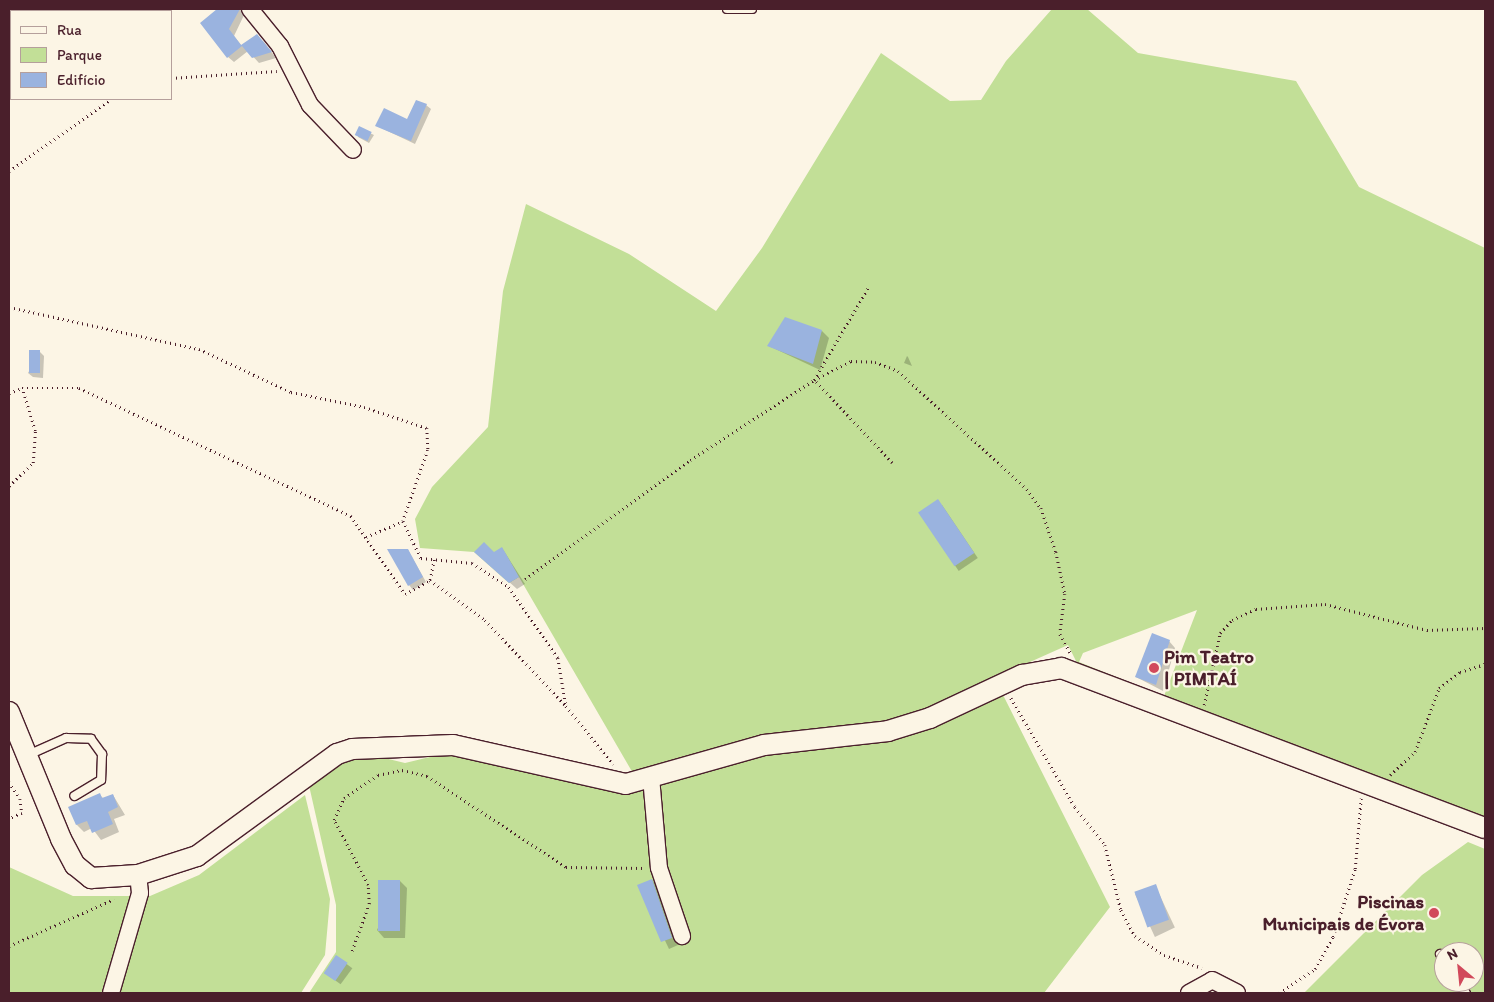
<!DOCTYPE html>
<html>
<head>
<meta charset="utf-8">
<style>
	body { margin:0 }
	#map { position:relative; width:1494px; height:1002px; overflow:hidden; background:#fcf5e5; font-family:Itim,sans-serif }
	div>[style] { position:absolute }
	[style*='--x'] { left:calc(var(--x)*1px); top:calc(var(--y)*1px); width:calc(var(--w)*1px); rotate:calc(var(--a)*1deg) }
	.green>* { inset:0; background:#c2df97 }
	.shadow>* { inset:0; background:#0003; transform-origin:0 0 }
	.building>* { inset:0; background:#9ab3df; transform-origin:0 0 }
	.path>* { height:2.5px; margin-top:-1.25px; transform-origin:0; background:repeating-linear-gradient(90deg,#4a1f2b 0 1px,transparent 0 5px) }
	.roads { filter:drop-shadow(1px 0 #4a1f2b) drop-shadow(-1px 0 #4a1f2b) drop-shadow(0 1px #4a1f2b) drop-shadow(0 -1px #4a1f2b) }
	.service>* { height:8px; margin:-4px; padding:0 4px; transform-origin:4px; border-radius:4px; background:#fcf5e5 }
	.minor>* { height:16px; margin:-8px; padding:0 8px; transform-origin:8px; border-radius:8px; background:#fcf5e5 }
	.tertiary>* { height:20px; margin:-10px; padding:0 10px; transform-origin:10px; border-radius:10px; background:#fcf5e5 }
	.dots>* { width:14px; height:14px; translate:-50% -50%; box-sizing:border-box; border:2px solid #fcf5e5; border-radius:50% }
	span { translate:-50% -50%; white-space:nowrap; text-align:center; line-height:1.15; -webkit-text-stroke:4.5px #fcf5e5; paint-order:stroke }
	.poi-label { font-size:19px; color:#4a1f2b; font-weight:700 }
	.left { translate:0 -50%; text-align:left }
	.right { translate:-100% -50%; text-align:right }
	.frame { position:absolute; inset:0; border:10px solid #4a1f2b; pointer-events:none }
	.legend { position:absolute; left:10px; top:10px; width:162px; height:90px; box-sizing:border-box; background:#fcf5e5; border:1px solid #b59f9b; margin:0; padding:6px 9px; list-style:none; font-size:15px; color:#4a1f2b }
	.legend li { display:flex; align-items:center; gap:10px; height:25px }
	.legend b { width:25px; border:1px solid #b59f9b }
	.north { position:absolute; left:1434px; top:942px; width:50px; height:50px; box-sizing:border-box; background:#fcf5e5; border:1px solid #b59f9b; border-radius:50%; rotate:332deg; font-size:14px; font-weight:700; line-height:20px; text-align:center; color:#4a1f2b }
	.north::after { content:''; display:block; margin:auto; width:18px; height:22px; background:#d1495b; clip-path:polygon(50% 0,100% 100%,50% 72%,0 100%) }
</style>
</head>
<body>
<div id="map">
	<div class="green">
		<i style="clip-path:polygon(evenodd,1052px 9px,1087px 9px,1138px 53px,1296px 81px,1359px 187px,1485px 248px,1485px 822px,1079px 667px,1068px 645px,907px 717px,634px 775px,519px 577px,509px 583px,474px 552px,420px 548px,415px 519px,432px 487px,488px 427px,503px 291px,526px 204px,629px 254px,716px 311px,762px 248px,881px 53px,950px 101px,981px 100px,1006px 61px,1052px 9px,1197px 610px,1164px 696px,1079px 662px,1083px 653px,1197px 610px)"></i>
		<i style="clip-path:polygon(1001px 691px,1110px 907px,1044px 993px,309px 993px,336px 952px,336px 905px,308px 781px,339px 762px,376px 756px,405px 763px,455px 751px,657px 783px)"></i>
		<i style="clip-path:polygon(305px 795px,330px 899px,325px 955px,301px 993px,9px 993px,9px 867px,73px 896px,150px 896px,199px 875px)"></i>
		<i style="clip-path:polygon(evenodd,1468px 842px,1485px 849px,1485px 993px,1304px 993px,1422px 875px,1468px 842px,1444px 952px,1474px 952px,1474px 982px,1444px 982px,1444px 952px)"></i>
	</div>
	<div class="shadow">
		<i style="clip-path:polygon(218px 9px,241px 9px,245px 13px,234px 36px,242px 46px,263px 41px,276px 58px,259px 63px,248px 51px,234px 62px,228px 57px)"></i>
		<i style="clip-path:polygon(426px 105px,431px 109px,415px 144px,377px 126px,408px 121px)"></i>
		<i style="clip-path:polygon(359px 128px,374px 135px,369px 143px,358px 137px)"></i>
		<i style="clip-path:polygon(822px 331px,829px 338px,820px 370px,769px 346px)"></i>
		<i style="clip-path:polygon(40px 352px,44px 356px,43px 378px,33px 377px,28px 373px)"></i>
		<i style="clip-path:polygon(907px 356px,908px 357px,912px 366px,904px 363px)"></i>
		<i style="left:942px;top:505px;width:64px;height:23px;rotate:56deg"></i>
		<i style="clip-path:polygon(502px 548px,525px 584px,517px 589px,483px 559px)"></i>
		<i style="clip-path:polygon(408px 550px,426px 582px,413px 590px,409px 585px)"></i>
		<i style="clip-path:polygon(1169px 641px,1175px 648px,1163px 691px,1136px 677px)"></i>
		<i style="clip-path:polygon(99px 794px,104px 799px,113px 795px,125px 815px,114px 819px,119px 832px,101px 840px,92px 828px,84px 832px,77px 825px,70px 808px)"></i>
		<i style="clip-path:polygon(652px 880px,659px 887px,678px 945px,669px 949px,639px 886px)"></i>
		<i style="clip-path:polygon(400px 881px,407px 888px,405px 938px,384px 938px,377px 930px)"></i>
		<i style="left:1155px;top:885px;width:47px;height:22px;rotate:65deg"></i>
		<i style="left:337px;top:957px;width:19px;height:20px;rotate:36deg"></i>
	</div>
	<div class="building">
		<i style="clip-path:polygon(217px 9px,240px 9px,229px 29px,241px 45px,257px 34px,272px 52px,252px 58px,242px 46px,227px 58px,200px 23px)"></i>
		<i style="clip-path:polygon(416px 100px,427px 104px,411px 141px,375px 126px,384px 108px,407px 119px)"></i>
		<i style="left:359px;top:126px;width:14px;height:10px;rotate:25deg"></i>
		<i style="clip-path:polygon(785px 317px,822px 330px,813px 364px,767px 346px)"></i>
		<i style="left:29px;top:350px;width:11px;height:23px"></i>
		<i style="left:938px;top:499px;width:65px;height:24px;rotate:56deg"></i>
		<i style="clip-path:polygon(484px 542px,494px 552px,502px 547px,519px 577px,509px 583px,474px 552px)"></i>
		<i style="clip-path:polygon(387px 549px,408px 549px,423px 577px,408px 586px)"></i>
		<i style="clip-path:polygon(1152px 633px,1170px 640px,1156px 685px,1135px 677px)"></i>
		<i style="clip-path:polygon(100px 793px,102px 798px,113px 794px,118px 807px,108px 812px,113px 824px,92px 833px,87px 821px,76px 825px,68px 807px)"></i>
		<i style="clip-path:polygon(652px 879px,672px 938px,661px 942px,637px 885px)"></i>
		<i style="left:378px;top:880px;width:22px;height:51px"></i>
		<i style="left:1156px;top:884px;width:38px;height:23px;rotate:70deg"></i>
		<i style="left:336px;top:955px;width:14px;height:22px;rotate:34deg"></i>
	</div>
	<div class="path">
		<i style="--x:171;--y:78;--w:106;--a:-3.8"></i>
		<i style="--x:9;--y:171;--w:125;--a:-35.2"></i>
		<i style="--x:9;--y:307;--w:195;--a:12.5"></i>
		<i style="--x:199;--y:349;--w:102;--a:25.1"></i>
		<i style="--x:291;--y:392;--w:75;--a:11.6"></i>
		<i style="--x:364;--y:407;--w:66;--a:18.4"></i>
		<i style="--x:427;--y:428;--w:22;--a:87"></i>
		<i style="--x:428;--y:450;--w:75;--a:109.4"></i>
		<i style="--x:403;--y:521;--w:41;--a:64.1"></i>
		<i style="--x:421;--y:558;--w:51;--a:5.6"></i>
		<i style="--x:472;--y:563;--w:44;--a:33"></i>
		<i style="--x:509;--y:587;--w:86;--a:55.4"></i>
		<i style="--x:558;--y:658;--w:49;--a:80.5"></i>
		<i style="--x:566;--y:706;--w:75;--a:51"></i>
		<i style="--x:9;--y:393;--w:14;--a:-21"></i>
		<i style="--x:22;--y:388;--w:57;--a:0"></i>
		<i style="--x:79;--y:388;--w:301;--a:25.2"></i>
		<i style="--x:351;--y:516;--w:95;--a:55.3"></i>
		<i style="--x:405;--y:594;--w:29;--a:-29"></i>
		<i style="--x:430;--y:580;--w:68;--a:36"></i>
		<i style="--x:485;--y:620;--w:117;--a:46.7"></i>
		<i style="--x:892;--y:463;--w:114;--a:-133.2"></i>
		<i style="--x:814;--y:380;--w:42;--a:-27.2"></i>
		<i style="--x:851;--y:361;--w:24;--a:2"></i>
		<i style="--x:875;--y:362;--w:25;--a:21"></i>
		<i style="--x:898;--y:371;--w:175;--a:42.5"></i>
		<i style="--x:1027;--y:489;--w:24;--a:54"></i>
		<i style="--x:1041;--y:508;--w:46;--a:71.2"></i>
		<i style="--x:1056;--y:552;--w:43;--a:77.9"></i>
		<i style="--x:1065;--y:594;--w:40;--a:97.1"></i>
		<i style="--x:1060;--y:634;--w:23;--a:61"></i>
		<i style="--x:9;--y:486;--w:33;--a:-44"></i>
		<i style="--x:33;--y:463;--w:32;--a:-86"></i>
		<i style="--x:35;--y:431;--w:45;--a:-106.8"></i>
		<i style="--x:366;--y:537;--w:40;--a:-23.4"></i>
		<i style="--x:525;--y:579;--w:203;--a:-35.8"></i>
		<i style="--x:690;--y:460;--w:148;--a:-32.8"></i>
		<i style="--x:814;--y:380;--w:107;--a:-59.6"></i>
		<i style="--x:430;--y:580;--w:21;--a:-79"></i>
		<i style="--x:1011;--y:698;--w:126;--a:59.6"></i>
		<i style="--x:1075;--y:807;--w:48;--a:51.7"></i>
		<i style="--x:1105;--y:845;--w:67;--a:76.2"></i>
		<i style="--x:1121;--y:910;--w:30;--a:62"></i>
		<i style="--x:1135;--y:936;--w:35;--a:33"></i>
		<i style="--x:1164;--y:955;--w:40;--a:18.9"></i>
		<i style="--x:1204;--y:705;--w:74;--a:-77.5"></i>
		<i style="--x:1220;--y:633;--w:18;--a:-47"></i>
		<i style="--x:1232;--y:620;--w:26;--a:-25"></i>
		<i style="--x:1256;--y:609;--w:69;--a:-4.1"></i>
		<i style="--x:1325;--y:604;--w:105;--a:14.3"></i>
		<i style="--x:1427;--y:630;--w:58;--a:-2"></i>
		<i style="--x:1390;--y:775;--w:34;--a:-43"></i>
		<i style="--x:1415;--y:752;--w:68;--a:-69.4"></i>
		<i style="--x:1439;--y:688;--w:26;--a:-37"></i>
		<i style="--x:1460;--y:672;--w:26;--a:-18"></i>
		<i style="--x:9;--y:782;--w:20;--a:57"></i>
		<i style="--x:20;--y:799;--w:14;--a:82"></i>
		<i style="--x:22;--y:813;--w:14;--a:155"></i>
		<i style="--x:9;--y:946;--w:115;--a:-24.1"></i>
		<i style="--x:352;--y:951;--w:50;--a:-70.1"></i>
		<i style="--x:369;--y:904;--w:19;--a:-93"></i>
		<i style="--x:368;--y:885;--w:73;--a:-117.6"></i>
		<i style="--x:334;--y:820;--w:24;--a:-66"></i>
		<i style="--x:344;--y:798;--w:41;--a:-34.1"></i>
		<i style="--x:378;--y:775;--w:25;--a:-12"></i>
		<i style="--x:402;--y:770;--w:26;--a:13"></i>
		<i style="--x:427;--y:776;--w:166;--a:33.2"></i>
		<i style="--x:566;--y:867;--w:79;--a:0.7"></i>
		<i style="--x:1279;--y:993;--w:43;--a:-33.7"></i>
		<i style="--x:1315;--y:969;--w:37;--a:-61"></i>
		<i style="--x:1333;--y:937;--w:71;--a:-72.1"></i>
		<i style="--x:1355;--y:869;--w:71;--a:-85.2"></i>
	</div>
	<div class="roads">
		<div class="service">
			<i style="--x:727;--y:9;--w:25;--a:0"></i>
			<i style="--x:28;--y:755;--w:42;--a:-24.1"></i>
			<i style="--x:66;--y:738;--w:25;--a:2"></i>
			<i style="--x:91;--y:739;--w:19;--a:54"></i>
			<i style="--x:102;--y:754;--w:26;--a:92"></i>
			<i style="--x:101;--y:780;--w:31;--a:149"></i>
			<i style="--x:1440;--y:954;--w:7;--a:56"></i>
			<i style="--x:1459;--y:982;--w:13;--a:58"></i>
		</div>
		<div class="minor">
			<i style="--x:250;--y:9;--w:48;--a:51"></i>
			<i style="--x:280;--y:46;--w:66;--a:63"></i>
			<i style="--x:310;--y:105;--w:62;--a:46.3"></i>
			<i style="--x:651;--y:777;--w:91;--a:85"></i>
			<i style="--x:659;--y:868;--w:72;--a:71.3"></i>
			<i style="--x:111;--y:993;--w:104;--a:-73.8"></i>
			<i style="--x:140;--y:893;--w:18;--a:-96"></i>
			<i style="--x:1189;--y:993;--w:26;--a:-29"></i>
			<i style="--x:1212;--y:980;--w:28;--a:27"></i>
		</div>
		<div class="tertiary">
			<i style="--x:9;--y:712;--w:137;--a:67.7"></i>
			<i style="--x:61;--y:839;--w:30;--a:62"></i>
			<i style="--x:75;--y:865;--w:21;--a:39"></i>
			<i style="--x:91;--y:878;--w:47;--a:-3.7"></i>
			<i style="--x:138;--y:875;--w:62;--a:-17.9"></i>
			<i style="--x:197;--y:856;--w:173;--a:-36.1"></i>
			<i style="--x:337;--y:754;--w:16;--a:-18"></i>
			<i style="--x:352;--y:749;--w:101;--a:-2.3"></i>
			<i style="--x:453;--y:745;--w:177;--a:12.7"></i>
			<i style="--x:626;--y:784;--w:143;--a:-15.8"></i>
			<i style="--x:764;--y:745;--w:125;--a:-6.4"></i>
			<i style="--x:888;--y:731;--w:44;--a:-17.2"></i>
			<i style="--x:930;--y:718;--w:102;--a:-25.1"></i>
			<i style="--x:1022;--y:675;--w:40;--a:-10"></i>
			<i style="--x:1061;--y:668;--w:453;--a:20.7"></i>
		</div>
	</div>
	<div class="dots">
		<i style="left:1154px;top:668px;background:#d1495b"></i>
		<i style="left:1434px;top:913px;background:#d1495b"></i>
	</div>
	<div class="poi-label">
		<span class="left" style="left:1164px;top:668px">Pim Teatro<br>| PIMTAÍ</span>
		<span class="right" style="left:1424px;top:913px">Piscinas<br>Municipais de Évora</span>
	</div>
	<div class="frame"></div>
	<ul class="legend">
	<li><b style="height:6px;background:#fcf5e5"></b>Rua</li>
	<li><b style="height:14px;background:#c2df97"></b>Parque</li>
	<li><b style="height:14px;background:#9ab3df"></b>Edifício</li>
	</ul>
	<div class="north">N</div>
</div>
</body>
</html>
